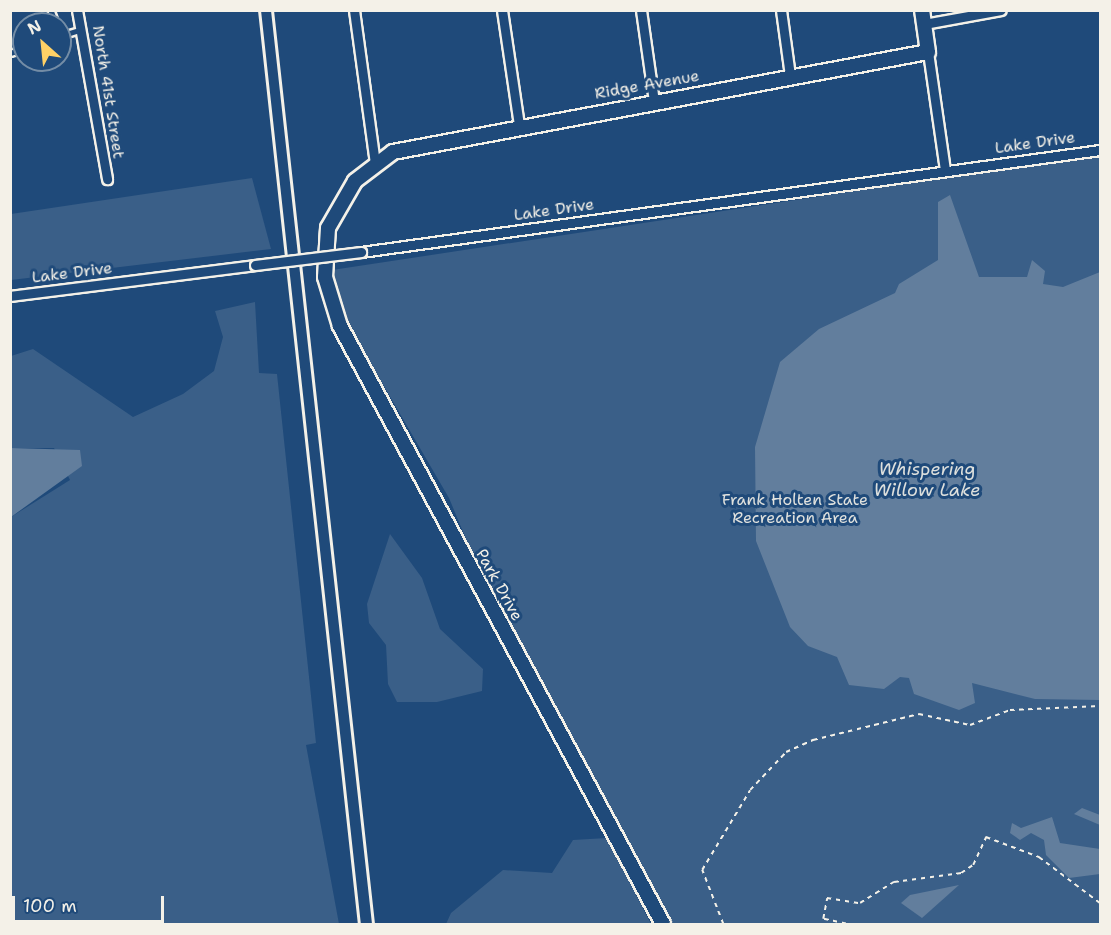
<!DOCTYPE html>
<html>
<head>
<meta charset="utf-8">
<style>
	body { margin:0 }
	#map { position:relative; width:1111px; height:935px; overflow:hidden; background:#1f4a7a; font-family:"Shantell Sans",sans-serif }
	div>[style] { position:absolute }
	[style*='--x'] { left:calc(var(--x)*1px); top:calc(var(--y)*1px); width:calc(var(--w)*1px); rotate:calc(var(--a)*1deg) }
	.green>* { inset:0; background:#3a5f88 }
	.water>* { inset:0; background:#627e9d }
	.path>* { height:1.5px; margin-top:-0.75px; transform-origin:0; background:repeating-linear-gradient(90deg,#f4f1e8 0 4.5px,transparent 0 9px) }
	.roads { filter:drop-shadow(2px 0 #f4f1e8) drop-shadow(-2px 0 #f4f1e8) drop-shadow(0 2px #f4f1e8) drop-shadow(0 -2px #f4f1e8) }
	.lane>* { height:4.5px; margin:-2.25px; padding:0 2.25px; transform-origin:2.25px; border-radius:2.25px; background:#1f4a7a }
	.street>* { height:9px; margin:-4.5px; padding:0 4.5px; transform-origin:4.5px; border-radius:4.5px; background:#1f4a7a }
	.secondary>* { height:14px; margin:-7px; padding:0 7px; transform-origin:7px; border-radius:7px; background:#1f4a7a }
	.rail>* { height:3px; margin:-1.5px; padding:0 1.5px; transform-origin:1.5px; border-radius:1.5px; background:#f4f1e8 }
	.bridges { filter:drop-shadow(2px 0 #f4f1e8) drop-shadow(-2px 0 #f4f1e8) drop-shadow(0 2px #f4f1e8) drop-shadow(0 -2px #f4f1e8) }
	.street-bridge>* { height:9px; margin:-4.5px; padding:0 4.5px; transform-origin:4.5px; border-radius:4.5px; background:#1f4a7a }
	span { translate:-50% -50%; white-space:nowrap; text-align:center; line-height:1.15; -webkit-text-stroke:6px #1f4a7a; paint-order:stroke }
	.street-label { font-size:16px; color:#f4f1e8 }
	.park-label { font-size:16px; color:#e1e2de }
	.water-label { font-size:18px; color:#dee0dd; font-style:italic }
	.frame { position:absolute; inset:0; border:12px solid #f4f1e8; pointer-events:none }
	.north { position:absolute; left:12px; top:12px; width:60px; height:60px; box-sizing:border-box; background:#1f4a7a; border:2px solid #748da6; border-radius:50%; rotate:333deg; font-size:16px; font-weight:700; line-height:24px; text-align:center; color:#f4f1e8 }
	.north::after { content:''; display:block; margin:auto; width:21px; height:27px; background:#ffd166; clip-path:polygon(50% 0,100% 100%,50% 72%,0 100%) }
	.scale { position:absolute; left:12px; top:896px; width:152px; height:27px; box-sizing:border-box; border:3px solid #f4f1e8; border-top:0; padding-left:8px; font-size:18px; line-height:21px; white-space:nowrap; color:#f4f1e8; -webkit-text-stroke:4px #1f4a7a; paint-order:stroke }
</style>
</head>
<body>
<div id="map">
	<div class="green">
		<i style="clip-path:polygon(1100px 154px,1100px 924px,672px 924px,478px 568px,449px 498px,339px 309px,332px 270px)"></i>
		<i style="clip-path:polygon(252px 178px,271px 249px,11px 280px,11px 214px)"></i>
		<i style="clip-path:polygon(255px 302px,259px 373px,277px 374px,316px 743px,306px 745px,339px 924px,11px 924px,11px 517px,70px 480px,54px 448px,11px 448px,11px 356px,33px 349px,133px 417px,183px 394px,214px 371px,223px 337px,215px 311px)"></i>
		<i style="clip-path:polygon(390px 534px,422px 578px,440px 629px,483px 669px,482px 691px,437px 702px,397px 702px,388px 684px,386px 645px,369px 623px,367px 604px)"></i>
		<i style="clip-path:polygon(607px 838px,651px 924px,446px 924px,451px 913px,503px 870px,552px 873px,573px 840px)"></i>
	</div>
	<div class="water">
		<i style="clip-path:polygon(950px 195px,979px 277px,1027px 277px,1032px 260px,1045px 271px,1043px 284px,1063px 287px,1100px 272px,1100px 700px,1035px 699px,972px 683px,975px 703px,959px 710px,914px 694px,909px 678px,900px 677px,884px 689px,849px 685px,837px 657px,808px 646px,790px 627px,756px 541px,755px 447px,780px 362px,819px 329px,895px 293px,899px 284px,938px 260px,938px 202px)"></i>
		<i style="clip-path:polygon(11px 448px,80px 450px,82px 466px,11px 517px)"></i>
		<i style="clip-path:polygon(1082px 808px,1100px 815px,1100px 825px,1074px 814px)"></i>
		<i style="clip-path:polygon(1052px 817px,1060px 843px,1100px 849px,1100px 874px,1069px 878px,1046px 855px,1044px 840px,1031px 833px,1020px 840px,1010px 833px,1012px 823px,1021px 828px)"></i>
		<i style="clip-path:polygon(959px 885px,922px 918px,901px 903px,910px 895px)"></i>
	</div>
	<div class="path">
		<i style="--x:723;--y:924;--w:58;--a:-111.3"></i>
		<i style="--x:702;--y:870;--w:93;--a:-59"></i>
		<i style="--x:750;--y:790;--w:52;--a:-46.5"></i>
		<i style="--x:786;--y:752;--w:30;--a:-24"></i>
		<i style="--x:813;--y:740;--w:109;--a:-13.8"></i>
		<i style="--x:919;--y:714;--w:52;--a:12.2"></i>
		<i style="--x:970;--y:725;--w:43;--a:-20.6"></i>
		<i style="--x:1010;--y:710;--w:90;--a:-2.5"></i>
		<i style="--x:846;--y:924;--w:24;--a:-168"></i>
		<i style="--x:823;--y:919;--w:21;--a:-79"></i>
		<i style="--x:827;--y:898;--w:33;--a:9"></i>
		<i style="--x:860;--y:903;--w:40;--a:-32"></i>
		<i style="--x:894;--y:882;--w:68;--a:-7.7"></i>
		<i style="--x:961;--y:873;--w:14;--a:-34"></i>
		<i style="--x:973;--y:865;--w:31;--a:-65"></i>
		<i style="--x:986;--y:837;--w:57;--a:20.7"></i>
		<i style="--x:1039;--y:857;--w:76;--a:37"></i>
	</div>
	<div class="roads">
		<div class="lane">
			<i style="--x:51;--y:10;--w:15;--a:70"></i>
			<i style="--x:60;--y:36;--w:21;--a:-17"></i>
			<i style="--x:10;--y:53;--w:15;--a:-16"></i>
		</div>
		<div class="street">
			<i style="--x:77;--y:10;--w:172;--a:79.9"></i>
			<i style="--x:354;--y:10;--w:154;--a:82.2"></i>
			<i style="--x:502;--y:10;--w:116;--a:81.6"></i>
			<i style="--x:641;--y:10;--w:92;--a:81.9"></i>
			<i style="--x:781;--y:10;--w:67;--a:82.2"></i>
			<i style="--x:924;--y:24;--w:78;--a:-10.3"></i>
			<i style="--x:928;--y:52;--w:119;--a:81.8"></i>
			<i style="--x:361;--y:252;--w:746;--a:-7.86"></i>
			<i style="--x:10;--y:296;--w:247;--a:-7.2"></i>
		</div>
		<div class="secondary">
			<i style="--x:663;--y:924;--w:680;--a:-118.37"></i>
			<i style="--x:340;--y:326;--w:51;--a:-107"></i>
			<i style="--x:325;--y:277;--w:49;--a:-86.5"></i>
			<i style="--x:328;--y:228;--w:54;--a:-60.1"></i>
			<i style="--x:355;--y:181;--w:48;--a:-37.3"></i>
			<i style="--x:393;--y:152;--w:544;--a:-10.59"></i>
			<i style="--x:928;--y:52;--w:42;--a:-98.1"></i>
		</div>
	</div>
	<div class="rail">
		<i style="--x:259;--y:10;--w:919;--a:83.76"></i>
		<i style="--x:272;--y:10;--w:920;--a:83.69"></i>
	</div>
	<div class="bridges">
		<div class="street-bridge">
			<i style="--x:255;--y:265;--w:107;--a:-7"></i>
		</div>
	</div>
	<div class="street-label">
		<span style="left:647px;top:85px;rotate:-10deg">Ridge Avenue</span>
		<span style="left:108px;top:92px;rotate:81deg">North 41st Street</span>
		<span style="left:1035px;top:143px;rotate:-8deg">Lake Drive</span>
		<span style="left:554px;top:210px;rotate:-8deg">Lake Drive</span>
		<span style="left:72px;top:273px;rotate:-7deg">Lake Drive</span>
		<span style="left:499px;top:585px;rotate:61deg">Park Drive</span>
	</div>
	<div class="park-label">
		<span style="left:795px;top:509px">Frank Holten State<br>Recreation Area</span>
	</div>
	<div class="water-label">
		<span style="left:927px;top:480px">Whispering<br>Willow Lake</span>
	</div>
	<div class="frame"></div>
	<div class="north">N</div>
	<div class="scale">100 m</div>
</div>
</body>
</html>
